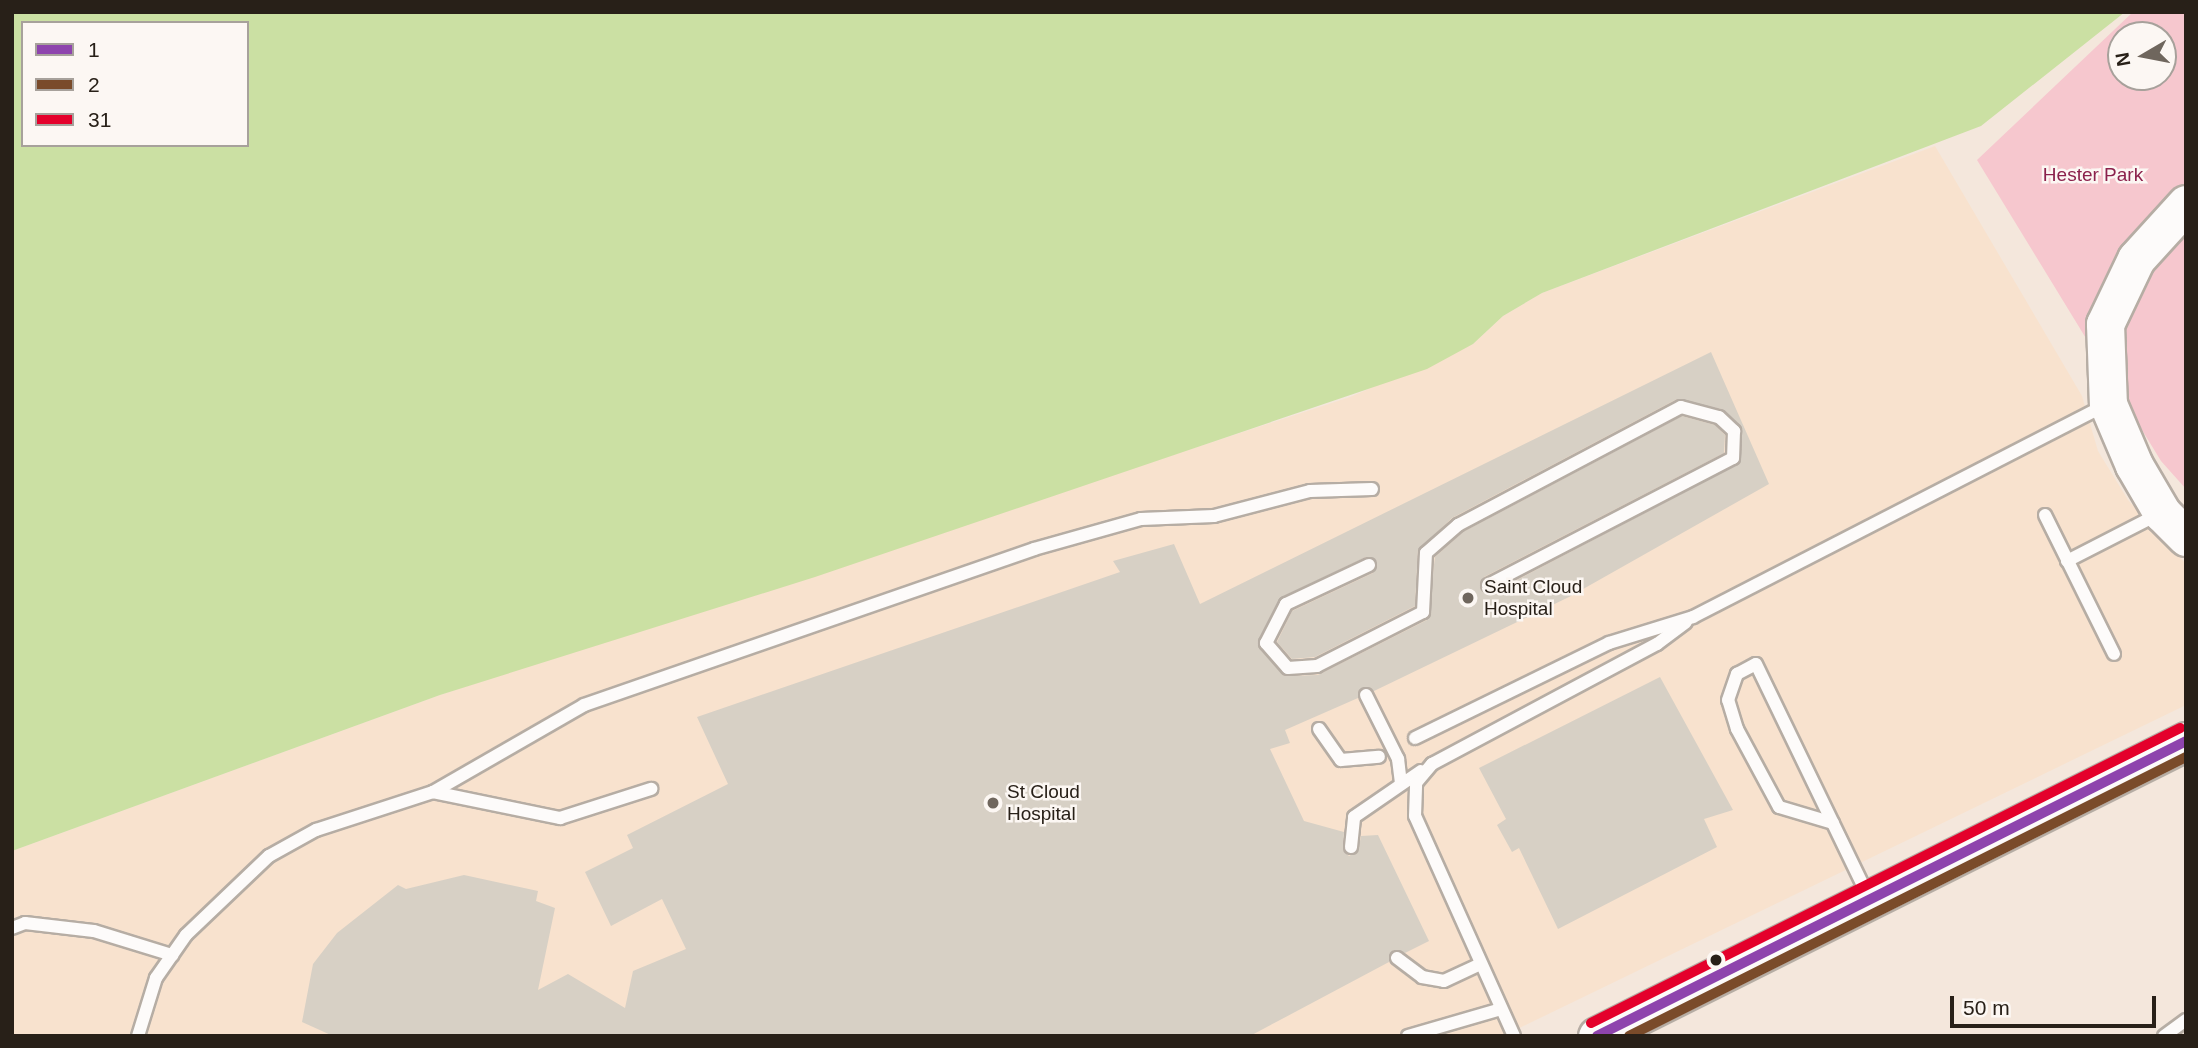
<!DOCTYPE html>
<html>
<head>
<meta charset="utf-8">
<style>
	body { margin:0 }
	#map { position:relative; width:2198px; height:1048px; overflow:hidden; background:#f4e7dc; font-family:Helvetica,sans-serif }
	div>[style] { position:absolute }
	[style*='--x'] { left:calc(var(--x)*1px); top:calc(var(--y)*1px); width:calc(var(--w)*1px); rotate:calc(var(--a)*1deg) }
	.built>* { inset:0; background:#f8e2ce }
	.green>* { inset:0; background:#f6c7ce }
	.water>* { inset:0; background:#cbe0a3 }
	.building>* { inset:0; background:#d7d0c5 }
	.roads { filter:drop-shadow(2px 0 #b6ada4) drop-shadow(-2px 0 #b6ada4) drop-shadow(0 2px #b6ada4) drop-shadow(0 -2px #b6ada4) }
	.lane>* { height:12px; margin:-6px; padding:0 6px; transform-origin:6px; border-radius:6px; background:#fdfbfa }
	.secondary>* { height:37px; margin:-18.5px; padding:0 18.5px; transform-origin:18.5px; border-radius:18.5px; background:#fdfbfa }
	.bus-1>* { height:10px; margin:-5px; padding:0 5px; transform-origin:5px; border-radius:5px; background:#8e44ad }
	.bus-2>* { height:10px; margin:-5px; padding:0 5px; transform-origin:5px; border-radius:5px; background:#7a4b2a }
	.bus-3>* { height:10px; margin:-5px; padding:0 5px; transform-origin:5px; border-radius:5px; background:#e4002b }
	.dots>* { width:19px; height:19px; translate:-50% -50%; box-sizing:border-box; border:4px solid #fcf7f3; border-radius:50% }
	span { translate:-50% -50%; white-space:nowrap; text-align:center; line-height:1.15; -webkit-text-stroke:5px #fcf7f3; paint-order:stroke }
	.park-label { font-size:19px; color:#8b214c }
	.poi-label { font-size:19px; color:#282018 }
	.left { translate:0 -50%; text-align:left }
	.frame { position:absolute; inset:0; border:14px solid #282018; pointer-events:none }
	.legend { position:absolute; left:21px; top:21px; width:228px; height:126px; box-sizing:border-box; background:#fcf7f3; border:2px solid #a7a19b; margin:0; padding:9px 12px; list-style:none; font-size:21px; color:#282018 }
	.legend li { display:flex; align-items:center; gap:14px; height:35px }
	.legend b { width:35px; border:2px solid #a7a19b }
	.north { position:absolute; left:2107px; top:21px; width:70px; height:70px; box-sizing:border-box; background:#fcf7f3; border:2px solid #a7a19b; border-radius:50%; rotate:260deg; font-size:19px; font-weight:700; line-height:28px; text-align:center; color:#282018 }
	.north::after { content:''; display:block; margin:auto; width:24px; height:32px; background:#6f665d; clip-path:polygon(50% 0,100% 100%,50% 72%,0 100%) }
	.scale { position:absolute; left:1950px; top:996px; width:206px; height:32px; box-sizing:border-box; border:4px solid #282018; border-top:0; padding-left:9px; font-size:21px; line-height:24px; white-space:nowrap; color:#282018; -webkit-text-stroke:5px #fcf7f3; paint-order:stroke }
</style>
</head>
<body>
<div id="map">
	<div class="built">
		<i style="clip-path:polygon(1935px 146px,2082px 396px,2098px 451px,2128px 500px,2186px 564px,2186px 705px,1503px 1036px,12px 1036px,12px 851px,440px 695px,1350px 397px,1473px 344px,1503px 316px,1542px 293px)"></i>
	</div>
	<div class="green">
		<i style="clip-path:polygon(evenodd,2133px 12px,2186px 12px,2186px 489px,2161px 461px,1977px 160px,2133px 12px,2121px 35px,2163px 35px,2163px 77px,2121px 77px,2121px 35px)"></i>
	</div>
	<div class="water">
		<i style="clip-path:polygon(evenodd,12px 12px,2125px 12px,1981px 126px,1542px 293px,1503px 316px,1473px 344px,1427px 369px,815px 577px,440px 695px,12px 851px,12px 12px,23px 23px,247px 23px,247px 145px,23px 145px,23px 23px)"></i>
	</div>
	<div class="building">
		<i style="clip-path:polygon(evenodd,1711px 352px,1769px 484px,1569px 597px,1374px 691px,1362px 688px,1358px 698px,1285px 730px,1290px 743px,1270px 749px,1304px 821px,1344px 832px,1343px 850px,1349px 856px,1358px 851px,1361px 836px,1378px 835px,1429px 941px,1405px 953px,1393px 950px,1389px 962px,1250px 1036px,333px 1036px,302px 1022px,313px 964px,337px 933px,398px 885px,406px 889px,464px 875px,538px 891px,536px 901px,555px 908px,538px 990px,568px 974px,625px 1008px,633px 971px,686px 949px,662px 899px,611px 926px,585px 872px,633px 848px,627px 835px,728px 784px,697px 717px,1120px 572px,1113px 561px,1174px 544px,1200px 604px,1711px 352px,1677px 399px,1721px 409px,1740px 425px,1740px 463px,1492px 593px,1481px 590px,1484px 577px,1724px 453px,1725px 435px,1715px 425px,1682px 416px,1463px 532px,1435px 557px,1427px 620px,1318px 675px,1284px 676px,1259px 648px,1282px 597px,1366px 557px,1377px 562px,1373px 573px,1292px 611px,1277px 642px,1292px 659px,1315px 657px,1415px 606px,1418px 550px,1452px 518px,1677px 399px)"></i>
		<i style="clip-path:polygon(1660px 677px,1733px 810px,1704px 819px,1717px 847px,1558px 929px,1519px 848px,1512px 852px,1497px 825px,1506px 819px,1479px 768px)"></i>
	</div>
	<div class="roads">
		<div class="lane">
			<i style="--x:2045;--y:515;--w:155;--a:63.6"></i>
			<i style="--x:2067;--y:561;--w:106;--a:-27.1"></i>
			<i style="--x:1369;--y:565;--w:92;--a:154.8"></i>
			<i style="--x:1286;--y:604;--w:44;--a:117.1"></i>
			<i style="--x:1266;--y:643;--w:33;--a:49"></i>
			<i style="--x:1288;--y:668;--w:29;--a:-4"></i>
			<i style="--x:1317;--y:666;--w:119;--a:-27"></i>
			<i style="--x:1423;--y:612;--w:59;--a:-87.1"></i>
			<i style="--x:1426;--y:553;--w:43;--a:-41.2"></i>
			<i style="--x:1458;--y:525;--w:252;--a:-27.9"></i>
			<i style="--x:1681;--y:407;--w:39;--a:15"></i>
			<i style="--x:1719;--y:417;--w:21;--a:43"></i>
			<i style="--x:1734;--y:431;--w:27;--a:92"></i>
			<i style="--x:1733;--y:458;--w:276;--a:152.6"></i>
			<i style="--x:1366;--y:695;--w:72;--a:63.4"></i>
			<i style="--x:1398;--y:759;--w:24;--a:83"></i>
			<i style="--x:1319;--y:729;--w:38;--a:55"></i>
			<i style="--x:1341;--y:760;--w:38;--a:-5"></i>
			<i style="--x:1415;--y:738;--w:216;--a:-26.1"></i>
			<i style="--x:1609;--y:643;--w:88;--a:-17.2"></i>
			<i style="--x:1693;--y:617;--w:462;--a:-27.2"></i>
			<i style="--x:433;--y:792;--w:174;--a:-29.9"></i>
			<i style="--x:584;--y:705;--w:476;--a:-19.1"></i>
			<i style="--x:1034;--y:549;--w:111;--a:-15.7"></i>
			<i style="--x:1141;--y:519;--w:73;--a:-2.4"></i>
			<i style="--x:1214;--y:516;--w:99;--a:-14.6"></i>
			<i style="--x:1310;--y:491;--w:62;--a:-1.8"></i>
			<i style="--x:1833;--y:823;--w:56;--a:-163.5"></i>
			<i style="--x:1779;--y:807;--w:89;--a:-118.3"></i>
			<i style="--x:1737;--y:729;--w:30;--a:-107"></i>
			<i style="--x:1728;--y:700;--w:28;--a:-71"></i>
			<i style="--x:1737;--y:674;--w:21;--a:-28"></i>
			<i style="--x:1756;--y:664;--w:258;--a:64.2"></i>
			<i style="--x:1351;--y:847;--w:30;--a:-84"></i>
			<i style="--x:1354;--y:817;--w:81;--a:-34.5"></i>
			<i style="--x:12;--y:928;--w:14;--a:-21"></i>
			<i style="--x:25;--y:923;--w:69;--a:6.6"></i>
			<i style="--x:94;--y:931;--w:82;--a:17.1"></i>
			<i style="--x:1397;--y:958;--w:31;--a:37"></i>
			<i style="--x:1422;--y:977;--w:22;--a:10"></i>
			<i style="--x:1444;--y:981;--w:40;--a:-25"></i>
			<i style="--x:138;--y:1036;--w:61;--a:-72.8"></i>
			<i style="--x:156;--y:978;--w:52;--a:-55.1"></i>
			<i style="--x:186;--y:935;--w:115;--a:-43.6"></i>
			<i style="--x:269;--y:856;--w:54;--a:-29"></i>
			<i style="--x:316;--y:830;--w:123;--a:-18"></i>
			<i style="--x:433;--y:792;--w:130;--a:11.6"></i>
			<i style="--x:560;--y:818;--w:96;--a:-17.7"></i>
			<i style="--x:1408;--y:1036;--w:97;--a:-16.2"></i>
			<i style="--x:1514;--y:1036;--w:241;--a:-114.2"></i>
			<i style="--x:1415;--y:816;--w:33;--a:-88"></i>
			<i style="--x:1416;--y:783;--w:25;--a:-50"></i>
			<i style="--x:1432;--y:764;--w:255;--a:-28.1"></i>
			<i style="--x:1657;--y:644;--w:36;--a:-37"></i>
			<i style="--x:2164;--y:1036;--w:27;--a:-36"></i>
		</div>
		<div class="secondary">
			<i style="--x:2186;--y:204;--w:74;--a:132.3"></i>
			<i style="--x:2136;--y:259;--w:72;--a:115.5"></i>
			<i style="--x:2105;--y:324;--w:80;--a:87.9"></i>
			<i style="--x:2108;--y:404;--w:66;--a:66.9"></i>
			<i style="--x:2134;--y:465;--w:56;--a:59.7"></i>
			<i style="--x:2162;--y:513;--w:34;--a:45"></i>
			<i style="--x:1597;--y:1036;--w:659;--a:-26.6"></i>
		</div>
	</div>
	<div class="bus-1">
		<i style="--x:1597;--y:1036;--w:659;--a:-26.6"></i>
	</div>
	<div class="bus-2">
		<i style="--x:1629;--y:1036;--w:623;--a:-26.61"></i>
	</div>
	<div class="bus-3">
		<i style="--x:1591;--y:1023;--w:659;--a:-26.6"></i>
	</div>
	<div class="dots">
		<i style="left:1468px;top:598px;background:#6f665d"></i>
		<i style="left:993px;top:803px;background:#6f665d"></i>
		<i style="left:1716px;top:960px;background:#282018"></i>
	</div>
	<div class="park-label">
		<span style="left:2093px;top:175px">Hester Park</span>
	</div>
	<div class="poi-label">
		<span class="left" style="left:1484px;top:598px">Saint Cloud<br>Hospital</span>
		<span class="left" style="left:1007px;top:803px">St Cloud<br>Hospital</span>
	</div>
	<div class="frame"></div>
	<ul class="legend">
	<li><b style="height:9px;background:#8e44ad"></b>1</li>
	<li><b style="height:9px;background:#7a4b2a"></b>2</li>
	<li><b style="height:9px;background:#e4002b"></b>31</li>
	</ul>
	<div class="north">N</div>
	<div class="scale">50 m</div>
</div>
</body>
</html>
